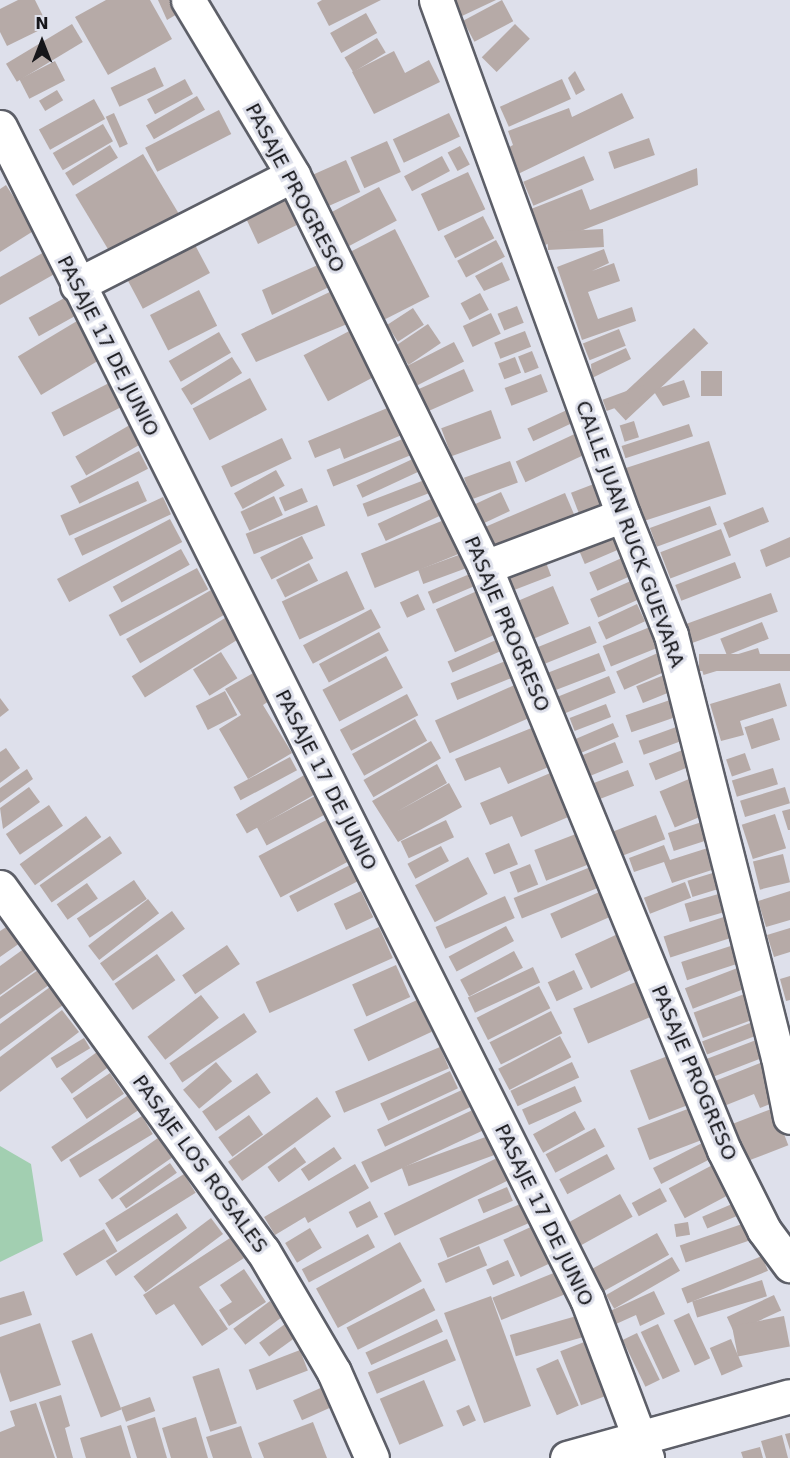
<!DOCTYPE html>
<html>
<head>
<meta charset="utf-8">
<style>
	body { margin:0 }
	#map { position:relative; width:790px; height:1458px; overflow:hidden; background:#dee0eb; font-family:"DejaVu Sans",sans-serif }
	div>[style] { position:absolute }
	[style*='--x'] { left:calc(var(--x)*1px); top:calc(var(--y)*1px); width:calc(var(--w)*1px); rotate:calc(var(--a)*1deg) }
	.green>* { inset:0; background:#a2cfb1 }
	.building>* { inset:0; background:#b6aaa7; transform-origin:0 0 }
	.roads { filter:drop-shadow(2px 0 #5d5f68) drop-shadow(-2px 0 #5d5f68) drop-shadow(0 2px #5d5f68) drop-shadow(0 -2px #5d5f68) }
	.minor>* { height:33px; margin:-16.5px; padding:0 16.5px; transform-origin:16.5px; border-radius:16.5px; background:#fff }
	span { translate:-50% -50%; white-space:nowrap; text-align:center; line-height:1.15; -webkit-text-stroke:6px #dee0eb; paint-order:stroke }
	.street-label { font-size:20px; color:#16161a }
	.north { position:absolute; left:12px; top:12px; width:60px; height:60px; -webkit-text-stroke:4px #dee0eb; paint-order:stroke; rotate:0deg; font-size:16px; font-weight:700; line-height:24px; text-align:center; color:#16161a }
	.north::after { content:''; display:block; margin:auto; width:21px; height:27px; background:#16161a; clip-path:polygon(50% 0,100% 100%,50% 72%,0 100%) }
</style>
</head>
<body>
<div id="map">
	<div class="green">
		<i style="clip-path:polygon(0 1146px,31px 1164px,43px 1241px,0 1262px)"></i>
	</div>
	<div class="building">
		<i style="clip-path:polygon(18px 0,35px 0,48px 26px,7px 46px,0 32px,0 9px)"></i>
		<i style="clip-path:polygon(106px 0,150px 0,172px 39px,108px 75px,75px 17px)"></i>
		<i style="clip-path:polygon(158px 0,172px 0,179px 13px,167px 20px)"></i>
		<i style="clip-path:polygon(322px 0,381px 0,329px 26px,317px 3px)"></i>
		<i style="clip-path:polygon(454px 0,496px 0,462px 16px)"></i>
		<i style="left:502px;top:0;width:24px;height:44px;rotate:62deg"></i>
		<i style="left:366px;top:13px;width:23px;height:41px;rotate:61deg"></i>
		<i style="left:72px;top:24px;width:21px;height:77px;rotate:59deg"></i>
		<i style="left:515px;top:24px;width:21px;height:47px;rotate:45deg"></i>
		<i style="left:377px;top:38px;width:17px;height:38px;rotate:59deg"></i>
		<i style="clip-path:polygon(394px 51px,405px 73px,429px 60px,440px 82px,374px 114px,352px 72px)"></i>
		<i style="left:55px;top:61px;width:22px;height:40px;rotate:63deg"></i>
		<i style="left:155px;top:67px;width:21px;height:49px;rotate:65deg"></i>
		<i style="clip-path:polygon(575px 71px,585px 90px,576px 95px,568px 78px)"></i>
		<i style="left:185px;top:79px;width:17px;height:43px;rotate:62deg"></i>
		<i style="left:562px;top:79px;width:22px;height:68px;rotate:66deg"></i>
		<i style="left:57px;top:90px;width:12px;height:21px;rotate:59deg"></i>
		<i style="clip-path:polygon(622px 93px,634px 118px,518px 174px,506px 149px,513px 145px,508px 131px,569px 108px,572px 117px)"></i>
		<i style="left:197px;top:96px;width:16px;height:59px;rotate:60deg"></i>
		<i style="left:94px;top:99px;width:23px;height:63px;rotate:61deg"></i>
		<i style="left:219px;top:110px;width:27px;height:83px;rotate:63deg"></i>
		<i style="left:114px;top:113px;width:34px;height:9px;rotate:66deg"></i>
		<i style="left:449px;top:113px;width:26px;height:62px;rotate:65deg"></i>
		<i style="left:103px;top:124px;width:20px;height:58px;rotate:60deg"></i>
		<i style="left:649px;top:138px;width:18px;height:43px;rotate:71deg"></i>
		<i style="left:387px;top:141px;width:34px;height:40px;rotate:66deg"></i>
		<i style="left:110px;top:145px;width:15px;height:53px;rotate:58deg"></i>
		<i style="left:460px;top:146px;width:21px;height:14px;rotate:62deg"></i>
		<i style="left:143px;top:154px;width:76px;height:79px;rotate:59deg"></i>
		<i style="left:442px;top:156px;width:17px;height:43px;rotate:62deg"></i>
		<i style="left:584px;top:156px;width:26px;height:66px;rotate:67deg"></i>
		<i style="left:346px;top:160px;width:35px;height:37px;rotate:66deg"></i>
		<i style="clip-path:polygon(697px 168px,698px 185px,545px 245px,531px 209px,582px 189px,590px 210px)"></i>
		<i style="left:468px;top:172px;width:41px;height:52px;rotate:65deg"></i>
		<i style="clip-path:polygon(6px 185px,35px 230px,0 252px,0 189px)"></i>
		<i style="left:379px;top:187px;width:38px;height:54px;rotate:62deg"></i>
		<i style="clip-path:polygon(295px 196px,305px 221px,258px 244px,244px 214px)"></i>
		<i style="left:483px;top:216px;width:25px;height:44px;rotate:63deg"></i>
		<i style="left:395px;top:229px;width:76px;height:51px;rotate:63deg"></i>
		<i style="left:603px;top:229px;width:18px;height:56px;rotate:87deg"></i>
		<i style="left:496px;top:240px;width:19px;height:44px;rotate:62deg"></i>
		<i style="left:194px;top:243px;width:34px;height:76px;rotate:62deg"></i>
		<i style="clip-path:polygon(604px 249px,609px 263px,592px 271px,614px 263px,620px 281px,588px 292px,598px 319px,632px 307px,636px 321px,582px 340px,557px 267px)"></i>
		<i style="clip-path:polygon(46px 251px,58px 272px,0 305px,0 277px)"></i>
		<i style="clip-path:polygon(502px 262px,510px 280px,484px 291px,475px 276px)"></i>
		<i style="clip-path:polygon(320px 264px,333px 285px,272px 315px,262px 290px)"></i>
		<i style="left:199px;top:290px;width:40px;height:55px;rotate:63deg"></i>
		<i style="clip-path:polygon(334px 290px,352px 322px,256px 362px,241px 334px)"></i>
		<i style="left:480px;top:293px;width:19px;height:22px;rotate:62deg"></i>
		<i style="left:68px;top:296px;width:21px;height:45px;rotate:61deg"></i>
		<i style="left:517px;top:306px;width:18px;height:21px;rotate:68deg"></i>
		<i style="left:413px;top:308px;width:20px;height:31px;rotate:57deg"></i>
		<i style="left:491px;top:313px;width:23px;height:31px;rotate:65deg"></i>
		<i style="left:77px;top:321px;width:45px;height:69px;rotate:59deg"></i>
		<i style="left:428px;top:324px;width:23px;height:39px;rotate:56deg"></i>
		<i style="left:694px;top:328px;width:21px;height:113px;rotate:47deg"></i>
		<i style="left:353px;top:329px;width:52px;height:56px;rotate:62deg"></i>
		<i style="left:619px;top:329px;width:18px;height:39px;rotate:68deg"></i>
		<i style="left:525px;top:331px;width:17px;height:33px;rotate:69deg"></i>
		<i style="left:219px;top:332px;width:24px;height:58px;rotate:60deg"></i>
		<i style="left:454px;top:342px;width:22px;height:56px;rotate:63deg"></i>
		<i style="clip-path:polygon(626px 348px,631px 359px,592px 378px,591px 364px)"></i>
		<i style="left:532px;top:351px;width:18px;height:15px;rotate:68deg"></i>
		<i style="left:232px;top:357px;width:19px;height:60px;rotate:58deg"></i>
		<i style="left:515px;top:357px;width:17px;height:18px;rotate:69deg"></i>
		<i style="left:464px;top:369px;width:24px;height:55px;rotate:66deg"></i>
		<i style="left:722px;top:371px;width:25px;height:21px;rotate:90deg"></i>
		<i style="left:541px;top:374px;width:19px;height:39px;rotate:69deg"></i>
		<i style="left:250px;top:378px;width:36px;height:65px;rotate:62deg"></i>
		<i style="clip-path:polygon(684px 380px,690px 397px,663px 406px,653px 390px)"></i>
		<i style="left:111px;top:382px;width:27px;height:67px;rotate:63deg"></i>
		<i style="left:643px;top:385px;width:12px;height:43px;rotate:70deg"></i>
		<i style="clip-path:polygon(397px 404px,409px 432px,344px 459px,340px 448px,315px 458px,308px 441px)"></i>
		<i style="left:569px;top:409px;width:14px;height:46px;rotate:65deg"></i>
		<i style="left:491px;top:410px;width:30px;height:53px;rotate:70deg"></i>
		<i style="left:634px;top:421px;width:17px;height:15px;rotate:73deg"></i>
		<i style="left:135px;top:422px;width:22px;height:69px;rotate:60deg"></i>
		<i style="left:689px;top:424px;width:13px;height:71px;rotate:72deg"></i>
		<i style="left:581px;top:431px;width:23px;height:72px;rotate:65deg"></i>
		<i style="left:410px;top:436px;width:18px;height:90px;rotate:68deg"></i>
		<i style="left:282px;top:438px;width:23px;height:67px;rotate:65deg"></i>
		<i style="left:709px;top:441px;width:56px;height:89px;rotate:72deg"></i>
		<i style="left:139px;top:451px;width:20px;height:77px;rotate:63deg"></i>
		<i style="left:419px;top:456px;width:14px;height:69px;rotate:65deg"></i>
		<i style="left:510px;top:461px;width:23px;height:49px;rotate:70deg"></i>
		<i style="left:276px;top:470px;width:18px;height:48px;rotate:61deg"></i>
		<i style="left:427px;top:479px;width:14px;height:69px;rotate:69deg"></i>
		<i style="left:138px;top:481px;width:22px;height:85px;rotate:66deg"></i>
		<i style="left:599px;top:482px;width:25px;height:30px;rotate:69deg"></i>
		<i style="left:302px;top:488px;width:15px;height:25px;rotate:67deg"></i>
		<i style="left:501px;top:492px;width:21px;height:30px;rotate:65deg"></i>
		<i style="left:565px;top:493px;width:30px;height:88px;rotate:67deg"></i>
		<i style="left:274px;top:496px;width:21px;height:37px;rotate:65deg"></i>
		<i style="left:163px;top:497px;width:19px;height:98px;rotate:65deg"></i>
		<i style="left:433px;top:498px;width:19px;height:61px;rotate:65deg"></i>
		<i style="left:317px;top:505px;width:22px;height:77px;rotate:68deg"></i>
		<i style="left:710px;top:506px;width:20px;height:64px;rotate:70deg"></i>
		<i style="left:763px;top:507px;width:16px;height:43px;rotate:68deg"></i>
		<i style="left:449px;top:518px;width:37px;height:95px;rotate:68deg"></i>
		<i style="left:170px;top:519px;width:26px;height:128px;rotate:62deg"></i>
		<i style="left:618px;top:527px;width:21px;height:45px;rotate:67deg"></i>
		<i style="left:721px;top:529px;width:28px;height:65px;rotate:69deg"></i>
		<i style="left:302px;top:536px;width:25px;height:47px;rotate:63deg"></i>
		<i style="clip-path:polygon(790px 537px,790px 557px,766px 567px,760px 550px)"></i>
		<i style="left:181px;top:549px;width:18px;height:78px;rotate:61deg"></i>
		<i style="left:467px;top:552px;width:15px;height:52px;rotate:70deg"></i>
		<i style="left:624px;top:557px;width:20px;height:38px;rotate:66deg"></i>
		<i style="left:545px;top:560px;width:17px;height:43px;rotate:69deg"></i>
		<i style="left:735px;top:562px;width:17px;height:64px;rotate:69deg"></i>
		<i style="left:309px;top:563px;width:20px;height:37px;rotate:63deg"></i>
		<i style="left:197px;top:568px;width:24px;height:100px;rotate:62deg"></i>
		<i style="left:347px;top:571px;width:42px;height:72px;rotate:65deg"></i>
		<i style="left:472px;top:573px;width:13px;height:48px;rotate:67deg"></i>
		<i style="left:633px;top:580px;width:20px;height:47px;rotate:66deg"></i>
		<i style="left:553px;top:586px;width:41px;height:41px;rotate:67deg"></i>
		<i style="left:211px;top:590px;width:28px;height:98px;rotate:60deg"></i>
		<i style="left:477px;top:591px;width:47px;height:45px;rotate:66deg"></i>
		<i style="left:771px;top:593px;width:20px;height:94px;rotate:70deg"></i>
		<i style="left:418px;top:594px;width:17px;height:20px;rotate:65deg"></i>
		<i style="left:637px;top:604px;width:19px;height:43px;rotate:65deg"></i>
		<i style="left:371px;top:609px;width:21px;height:77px;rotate:62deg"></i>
		<i style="left:225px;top:618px;width:25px;height:110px;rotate:58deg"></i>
		<i style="left:762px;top:622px;width:18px;height:45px;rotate:68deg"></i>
		<i style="left:590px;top:626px;width:18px;height:58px;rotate:68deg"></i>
		<i style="left:650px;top:627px;width:22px;height:51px;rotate:68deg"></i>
		<i style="left:379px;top:632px;width:21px;height:68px;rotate:62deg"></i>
		<i style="left:496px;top:640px;width:12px;height:53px;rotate:66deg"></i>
		<i style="left:758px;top:648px;width:10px;height:60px;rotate:73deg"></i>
		<i style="left:221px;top:652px;width:31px;height:33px;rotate:58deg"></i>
		<i style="left:660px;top:652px;width:20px;height:48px;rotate:66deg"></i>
		<i style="left:599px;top:653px;width:19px;height:57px;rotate:69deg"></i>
		<i style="left:790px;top:654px;width:17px;height:91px;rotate:90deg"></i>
		<i style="left:386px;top:656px;width:36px;height:72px;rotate:62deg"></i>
		<i style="left:508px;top:660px;width:18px;height:62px;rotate:68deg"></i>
		<i style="clip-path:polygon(257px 671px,272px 699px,263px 705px,292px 753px,248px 779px,219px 729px,241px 715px,225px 689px)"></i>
		<i style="left:664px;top:675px;width:18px;height:30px;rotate:68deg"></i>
		<i style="left:609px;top:676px;width:18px;height:56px;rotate:68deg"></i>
		<i style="left:519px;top:683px;width:36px;height:92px;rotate:66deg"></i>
		<i style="clip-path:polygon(780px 683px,787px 706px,740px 721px,744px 735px,721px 741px,710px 704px)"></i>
		<i style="left:225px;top:691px;width:27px;height:33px;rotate:63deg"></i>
		<i style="left:407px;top:694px;width:24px;height:76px;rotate:62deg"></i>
		<i style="clip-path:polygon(0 698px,9px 710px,0 717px)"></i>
		<i style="left:670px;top:700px;width:18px;height:47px;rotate:71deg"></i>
		<i style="left:606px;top:704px;width:14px;height:39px;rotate:69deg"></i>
		<i style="left:773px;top:718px;width:23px;height:30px;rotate:72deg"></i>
		<i style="left:415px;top:719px;width:25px;height:72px;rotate:61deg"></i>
		<i style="left:613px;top:723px;width:15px;height:42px;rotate:67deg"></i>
		<i style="left:679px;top:726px;width:15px;height:43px;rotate:70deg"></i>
		<i style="clip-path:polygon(534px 727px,551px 766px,508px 784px,500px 767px,465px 781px,455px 759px)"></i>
		<i style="left:431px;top:741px;width:20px;height:78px;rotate:60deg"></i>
		<i style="left:615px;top:742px;width:22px;height:36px;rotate:68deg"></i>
		<i style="clip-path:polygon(6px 748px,20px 768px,0 783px,0 752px)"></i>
		<i style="left:685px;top:749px;width:18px;height:39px;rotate:68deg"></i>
		<i style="left:745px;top:753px;width:18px;height:20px;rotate:71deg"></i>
		<i style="left:290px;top:757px;width:15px;height:64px;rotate:62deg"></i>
		<i style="clip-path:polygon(437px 764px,447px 783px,398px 811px,449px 783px,462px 807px,398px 842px,372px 801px)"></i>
		<i style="left:773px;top:768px;width:17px;height:43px;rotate:73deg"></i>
		<i style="clip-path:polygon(27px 769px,33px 779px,0 803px,0 788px)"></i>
		<i style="left:628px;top:770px;width:17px;height:38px;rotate:69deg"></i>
		<i style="clip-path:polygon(555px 771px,573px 815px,521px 837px,512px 816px,490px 825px,480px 803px)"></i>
		<i style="left:306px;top:774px;width:22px;height:81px;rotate:60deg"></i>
		<i style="left:689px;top:779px;width:39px;height:32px;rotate:67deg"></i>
		<i style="clip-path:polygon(29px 787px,40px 802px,3px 829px,0 808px)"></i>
		<i style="left:785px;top:787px;width:17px;height:47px;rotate:73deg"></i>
		<i style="left:315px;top:796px;width:21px;height:66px;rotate:62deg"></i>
		<i style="left:49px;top:805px;width:25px;height:52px;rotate:56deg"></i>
		<i style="clip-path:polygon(790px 809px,790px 830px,788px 830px,782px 811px)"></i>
		<i style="left:775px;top:814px;width:36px;height:35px;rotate:72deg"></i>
		<i style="left:656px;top:815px;width:26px;height:46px;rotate:69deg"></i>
		<i style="left:86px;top:816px;width:26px;height:82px;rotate:54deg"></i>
		<i style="left:330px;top:818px;width:47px;height:81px;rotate:62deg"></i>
		<i style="left:446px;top:820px;width:19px;height:50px;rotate:65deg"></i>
		<i style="left:705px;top:821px;width:19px;height:39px;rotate:72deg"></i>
		<i style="left:581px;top:832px;width:33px;height:50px;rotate:69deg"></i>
		<i style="left:110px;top:836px;width:21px;height:86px;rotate:55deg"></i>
		<i style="left:509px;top:843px;width:23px;height:26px;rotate:67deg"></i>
		<i style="clip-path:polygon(664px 845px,670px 860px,714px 846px,721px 867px,672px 883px,664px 862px,634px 872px,629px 858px)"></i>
		<i style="left:441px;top:846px;width:17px;height:38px;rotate:62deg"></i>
		<i style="left:783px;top:854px;width:29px;height:31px;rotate:76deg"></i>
		<i style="left:468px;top:857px;width:42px;height:60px;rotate:62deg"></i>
		<i style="left:356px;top:862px;width:18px;height:75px;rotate:63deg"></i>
		<i style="left:530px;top:864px;width:22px;height:22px;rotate:68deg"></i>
		<i style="left:598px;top:864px;width:22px;height:91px;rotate:68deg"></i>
		<i style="left:719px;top:871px;width:17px;height:33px;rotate:73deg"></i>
		<i style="left:134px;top:880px;width:23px;height:69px;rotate:56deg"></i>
		<i style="left:685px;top:882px;width:17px;height:44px;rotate:69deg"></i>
		<i style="left:87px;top:883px;width:19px;height:37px;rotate:55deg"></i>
		<i style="left:606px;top:889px;width:27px;height:61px;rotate:66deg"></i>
		<i style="left:361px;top:891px;width:29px;height:30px;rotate:65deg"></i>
		<i style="clip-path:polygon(790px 891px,790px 920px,766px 927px,758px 901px)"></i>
		<i style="left:722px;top:893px;width:19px;height:39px;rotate:74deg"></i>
		<i style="left:505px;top:896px;width:24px;height:76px;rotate:66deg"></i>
		<i style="left:148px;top:899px;width:18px;height:76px;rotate:52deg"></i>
		<i style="left:172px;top:911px;width:22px;height:89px;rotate:54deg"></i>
		<i style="left:733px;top:914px;width:22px;height:73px;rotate:72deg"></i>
		<i style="clip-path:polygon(8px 926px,20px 943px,0 957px,0 931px)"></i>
		<i style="left:506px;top:926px;width:17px;height:65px;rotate:62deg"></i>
		<i style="left:379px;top:927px;width:34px;height:135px;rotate:66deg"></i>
		<i style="clip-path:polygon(790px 928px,790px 952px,774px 957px,767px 935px)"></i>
		<i style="left:622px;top:932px;width:38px;height:52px;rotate:65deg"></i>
		<i style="left:743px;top:942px;width:19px;height:65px;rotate:72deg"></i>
		<i style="left:227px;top:945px;width:23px;height:54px;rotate:56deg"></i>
		<i style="clip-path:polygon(25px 948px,38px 968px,0 995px,0 966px)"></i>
		<i style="left:514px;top:951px;width:19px;height:61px;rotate:62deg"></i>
		<i style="left:157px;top:954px;width:32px;height:52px;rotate:55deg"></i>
		<i style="left:396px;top:965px;width:35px;height:48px;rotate:66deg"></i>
		<i style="left:533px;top:967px;width:17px;height:72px;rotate:65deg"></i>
		<i style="left:740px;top:967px;width:22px;height:59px;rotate:69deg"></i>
		<i style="clip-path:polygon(38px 970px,49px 985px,0 1019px,0 997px)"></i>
		<i style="left:574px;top:970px;width:21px;height:29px;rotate:65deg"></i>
		<i style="clip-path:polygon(790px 976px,790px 1000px,786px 1001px,780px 979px)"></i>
		<i style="left:645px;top:978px;width:38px;height:78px;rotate:67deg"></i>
		<i style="left:539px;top:986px;width:25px;height:70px;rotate:63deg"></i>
		<i style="clip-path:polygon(50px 987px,63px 1005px,0 1051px,0 1024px)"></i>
		<i style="left:750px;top:992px;width:27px;height:60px;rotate:70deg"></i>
		<i style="left:201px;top:995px;width:29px;height:68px;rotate:52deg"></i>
		<i style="left:417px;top:1000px;width:35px;height:70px;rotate:65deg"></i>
		<i style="clip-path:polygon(62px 1010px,79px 1032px,0 1092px,0 1057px)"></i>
		<i style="left:551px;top:1011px;width:25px;height:69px;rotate:63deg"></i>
		<i style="left:244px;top:1013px;width:23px;height:90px;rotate:56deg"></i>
		<i style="left:758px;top:1020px;width:14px;height:60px;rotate:69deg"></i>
		<i style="left:560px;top:1036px;width:24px;height:70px;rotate:62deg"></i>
		<i style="left:764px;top:1037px;width:19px;height:61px;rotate:69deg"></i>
		<i style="left:84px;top:1038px;width:12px;height:39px;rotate:59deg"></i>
		<i style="left:440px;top:1047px;width:23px;height:114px;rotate:67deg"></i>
		<i style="left:97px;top:1052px;width:19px;height:45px;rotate:54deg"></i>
		<i style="left:673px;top:1054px;width:53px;height:46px;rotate:69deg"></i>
		<i style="clip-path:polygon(770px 1059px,785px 1098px,760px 1108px,754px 1094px,724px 1106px,715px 1081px)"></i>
		<i style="left:216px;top:1062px;width:25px;height:43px;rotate:50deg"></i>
		<i style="left:572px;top:1062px;width:17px;height:68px;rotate:65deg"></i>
		<i style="left:450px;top:1071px;width:19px;height:77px;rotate:65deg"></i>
		<i style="left:110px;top:1073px;width:25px;height:45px;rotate:56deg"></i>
		<i style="left:257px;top:1073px;width:24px;height:67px;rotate:55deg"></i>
		<i style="left:575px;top:1086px;width:17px;height:58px;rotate:66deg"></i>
		<i style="left:464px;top:1089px;width:19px;height:96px;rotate:65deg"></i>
		<i style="left:130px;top:1094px;width:18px;height:95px;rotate:56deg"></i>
		<i style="left:317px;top:1097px;width:24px;height:110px;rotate:54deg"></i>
		<i style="left:698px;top:1105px;width:34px;height:65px;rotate:69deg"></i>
		<i style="left:479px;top:1107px;width:23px;height:130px;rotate:65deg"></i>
		<i style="left:774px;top:1108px;width:40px;height:51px;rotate:69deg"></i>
		<i style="left:575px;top:1111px;width:21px;height:48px;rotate:61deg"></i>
		<i style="left:249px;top:1115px;width:24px;height:38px;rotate:54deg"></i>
		<i style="left:142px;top:1116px;width:21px;height:85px;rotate:59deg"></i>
		<i style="left:595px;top:1128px;width:21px;height:56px;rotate:62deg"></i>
		<i style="left:491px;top:1135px;width:20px;height:95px;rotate:70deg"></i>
		<i style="left:158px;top:1138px;width:24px;height:73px;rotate:55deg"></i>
		<i style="left:710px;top:1139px;width:18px;height:64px;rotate:63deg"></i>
		<i style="left:295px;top:1147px;width:19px;height:34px;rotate:54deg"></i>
		<i style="left:334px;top:1147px;width:14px;height:40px;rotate:56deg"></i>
		<i style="left:607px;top:1154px;width:17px;height:54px;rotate:62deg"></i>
		<i style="left:497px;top:1158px;width:25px;height:126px;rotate:64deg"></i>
		<i style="left:720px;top:1161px;width:34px;height:58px;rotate:62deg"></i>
		<i style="left:170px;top:1163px;width:12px;height:62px;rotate:55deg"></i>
		<i style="clip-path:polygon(355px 1164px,369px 1188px,308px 1223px,305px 1217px,275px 1235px,264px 1217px)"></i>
		<i style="left:184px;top:1174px;width:22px;height:93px;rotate:58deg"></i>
		<i style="left:507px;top:1187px;width:15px;height:32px;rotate:67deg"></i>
		<i style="left:660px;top:1188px;width:15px;height:32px;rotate:62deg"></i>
		<i style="left:620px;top:1194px;width:26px;height:59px;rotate:61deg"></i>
		<i style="left:370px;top:1201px;width:18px;height:24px;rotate:63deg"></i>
		<i style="left:739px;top:1201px;width:13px;height:40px;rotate:67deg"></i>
		<i style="left:525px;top:1202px;width:21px;height:93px;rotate:67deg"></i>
		<i style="left:177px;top:1213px;width:18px;height:86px;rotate:56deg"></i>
		<i style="left:211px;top:1218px;width:20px;height:97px;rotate:53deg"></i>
		<i style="left:688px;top:1222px;width:13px;height:14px;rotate:81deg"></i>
		<i style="left:745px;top:1223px;width:18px;height:69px;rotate:71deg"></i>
		<i style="left:535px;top:1225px;width:41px;height:35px;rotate:65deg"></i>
		<i style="left:310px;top:1228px;width:23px;height:29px;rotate:59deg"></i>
		<i style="left:104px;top:1229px;width:26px;height:48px;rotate:59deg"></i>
		<i style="left:657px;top:1233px;width:25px;height:75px;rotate:61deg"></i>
		<i style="left:368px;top:1234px;width:15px;height:75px;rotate:62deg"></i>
		<i style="clip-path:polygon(230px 1238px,244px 1258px,199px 1287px,228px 1329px,202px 1346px,174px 1304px,156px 1315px,143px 1295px)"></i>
		<i style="left:400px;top:1242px;width:45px;height:96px;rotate:61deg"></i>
		<i style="left:479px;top:1246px;width:21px;height:45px;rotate:67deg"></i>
		<i style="left:762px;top:1256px;width:16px;height:87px;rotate:68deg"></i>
		<i style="left:672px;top:1257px;width:16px;height:76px;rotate:60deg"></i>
		<i style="left:508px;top:1260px;width:17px;height:24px;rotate:66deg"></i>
		<i style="clip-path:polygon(244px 1269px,266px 1302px,229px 1326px,219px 1310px,232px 1302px,220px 1285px)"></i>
		<i style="left:561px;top:1270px;width:24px;height:74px;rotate:68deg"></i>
		<i style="left:762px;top:1280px;width:17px;height:73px;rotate:73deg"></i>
		<i style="left:424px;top:1288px;width:25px;height:87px;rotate:63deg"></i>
		<i style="clip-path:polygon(24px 1291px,32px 1315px,0 1325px,0 1298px)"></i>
		<i style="clip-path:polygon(654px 1291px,665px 1314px,640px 1326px,636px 1315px,616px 1324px,610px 1311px)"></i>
		<i style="left:774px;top:1295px;width:17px;height:52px;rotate:65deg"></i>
		<i style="left:491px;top:1296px;width:117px;height:50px;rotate:70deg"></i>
		<i style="left:270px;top:1301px;width:20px;height:46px;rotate:53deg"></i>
		<i style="left:689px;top:1313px;width:50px;height:17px;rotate:65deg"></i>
		<i style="left:580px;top:1315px;width:22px;height:73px;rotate:74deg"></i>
		<i style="left:784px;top:1316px;width:31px;height:53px;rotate:79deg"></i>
		<i style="left:437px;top:1319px;width:14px;height:79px;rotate:65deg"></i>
		<i style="clip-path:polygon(40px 1323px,61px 1385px,10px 1402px,0 1372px,0 1337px)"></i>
		<i style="left:285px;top:1324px;width:17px;height:32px;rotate:54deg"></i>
		<i style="left:658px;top:1324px;width:52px;height:19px;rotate:65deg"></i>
		<i style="left:92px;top:1333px;width:82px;height:22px;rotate:69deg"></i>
		<i style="left:637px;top:1333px;width:52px;height:16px;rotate:64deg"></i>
		<i style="left:447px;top:1339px;width:23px;height:86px;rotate:67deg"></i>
		<i style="left:592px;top:1339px;width:58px;height:34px;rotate:69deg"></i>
		<i style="left:731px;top:1339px;width:30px;height:23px;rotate:67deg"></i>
		<i style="left:300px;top:1350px;width:22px;height:55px;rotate:69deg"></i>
		<i style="left:558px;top:1359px;width:51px;height:24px;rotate:66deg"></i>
		<i style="left:219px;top:1368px;width:58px;height:28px;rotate:72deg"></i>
		<i style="left:424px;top:1380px;width:50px;height:48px;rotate:67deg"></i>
		<i style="left:325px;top:1386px;width:22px;height:35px;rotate:66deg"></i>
		<i style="clip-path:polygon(61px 1395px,70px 1426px,65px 1428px,73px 1458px,57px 1458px,39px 1402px)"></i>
		<i style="left:150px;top:1397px;width:15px;height:31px;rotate:70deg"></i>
		<i style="clip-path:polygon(36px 1403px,55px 1458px,0 1458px,0 1432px,15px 1426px,10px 1411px)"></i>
		<i style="left:469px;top:1405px;width:17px;height:14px;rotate:66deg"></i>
		<i style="clip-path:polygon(155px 1417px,167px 1458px,137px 1458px,127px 1426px)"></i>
		<i style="clip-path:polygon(196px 1417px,208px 1458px,171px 1458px,162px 1428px)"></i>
		<i style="clip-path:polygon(313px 1422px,327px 1458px,264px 1458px,258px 1443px)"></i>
		<i style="clip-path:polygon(121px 1425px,131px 1458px,86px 1458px,80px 1438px)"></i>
		<i style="clip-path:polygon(241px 1426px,252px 1458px,213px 1458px,206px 1437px)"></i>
		<i style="clip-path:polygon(790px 1433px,790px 1450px,785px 1434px)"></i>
		<i style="clip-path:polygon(782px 1435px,788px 1458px,766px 1458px,761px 1441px)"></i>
		<i style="clip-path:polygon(760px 1447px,763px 1458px,743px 1458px,741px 1452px)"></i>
	</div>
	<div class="roads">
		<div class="minor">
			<i style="--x:188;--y:0;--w:204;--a:59"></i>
			<i style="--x:293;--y:175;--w:436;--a:63.9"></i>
			<i style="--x:485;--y:567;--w:630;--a:67.71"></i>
			<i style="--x:724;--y:1150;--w:89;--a:63.4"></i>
			<i style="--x:764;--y:1230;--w:44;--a:53.4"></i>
			<i style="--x:436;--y:0;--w:548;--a:70.04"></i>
			<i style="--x:623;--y:515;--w:129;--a:68.2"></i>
			<i style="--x:671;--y:635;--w:435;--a:75.8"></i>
			<i style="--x:778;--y:1057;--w:61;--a:78.7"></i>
			<i style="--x:0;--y:127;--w:1311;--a:63.4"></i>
			<i style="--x:587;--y:1299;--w:170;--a:69.3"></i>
			<i style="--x:77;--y:285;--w:242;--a:-27"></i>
			<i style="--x:485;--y:567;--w:147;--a:-20.6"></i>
			<i style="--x:0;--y:887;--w:449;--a:54.2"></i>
			<i style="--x:263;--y:1251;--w:140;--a:59.6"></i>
			<i style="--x:334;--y:1372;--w:94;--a:66.2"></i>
			<i style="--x:567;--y:1458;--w:231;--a:-15.5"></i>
		</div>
	</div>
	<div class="street-label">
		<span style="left:295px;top:188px;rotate:62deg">PASAJE PROGRESO</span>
		<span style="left:108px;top:346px;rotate:63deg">PASAJE 17 DE JUNIO</span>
		<span style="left:630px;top:534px;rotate:70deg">CALLE JUAN RUCK GUEVARA</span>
		<span style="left:507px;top:624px;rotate:67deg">PASAJE PROGRESO</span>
		<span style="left:326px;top:780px;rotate:63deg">PASAJE 17 DE JUNIO</span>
		<span style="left:694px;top:1073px;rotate:67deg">PASAJE PROGRESO</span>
		<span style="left:200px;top:1164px;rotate:54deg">PASAJE LOS ROSALES</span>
		<span style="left:544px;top:1215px;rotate:64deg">PASAJE 17 DE JUNIO</span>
	</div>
	<div class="north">N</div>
</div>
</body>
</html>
